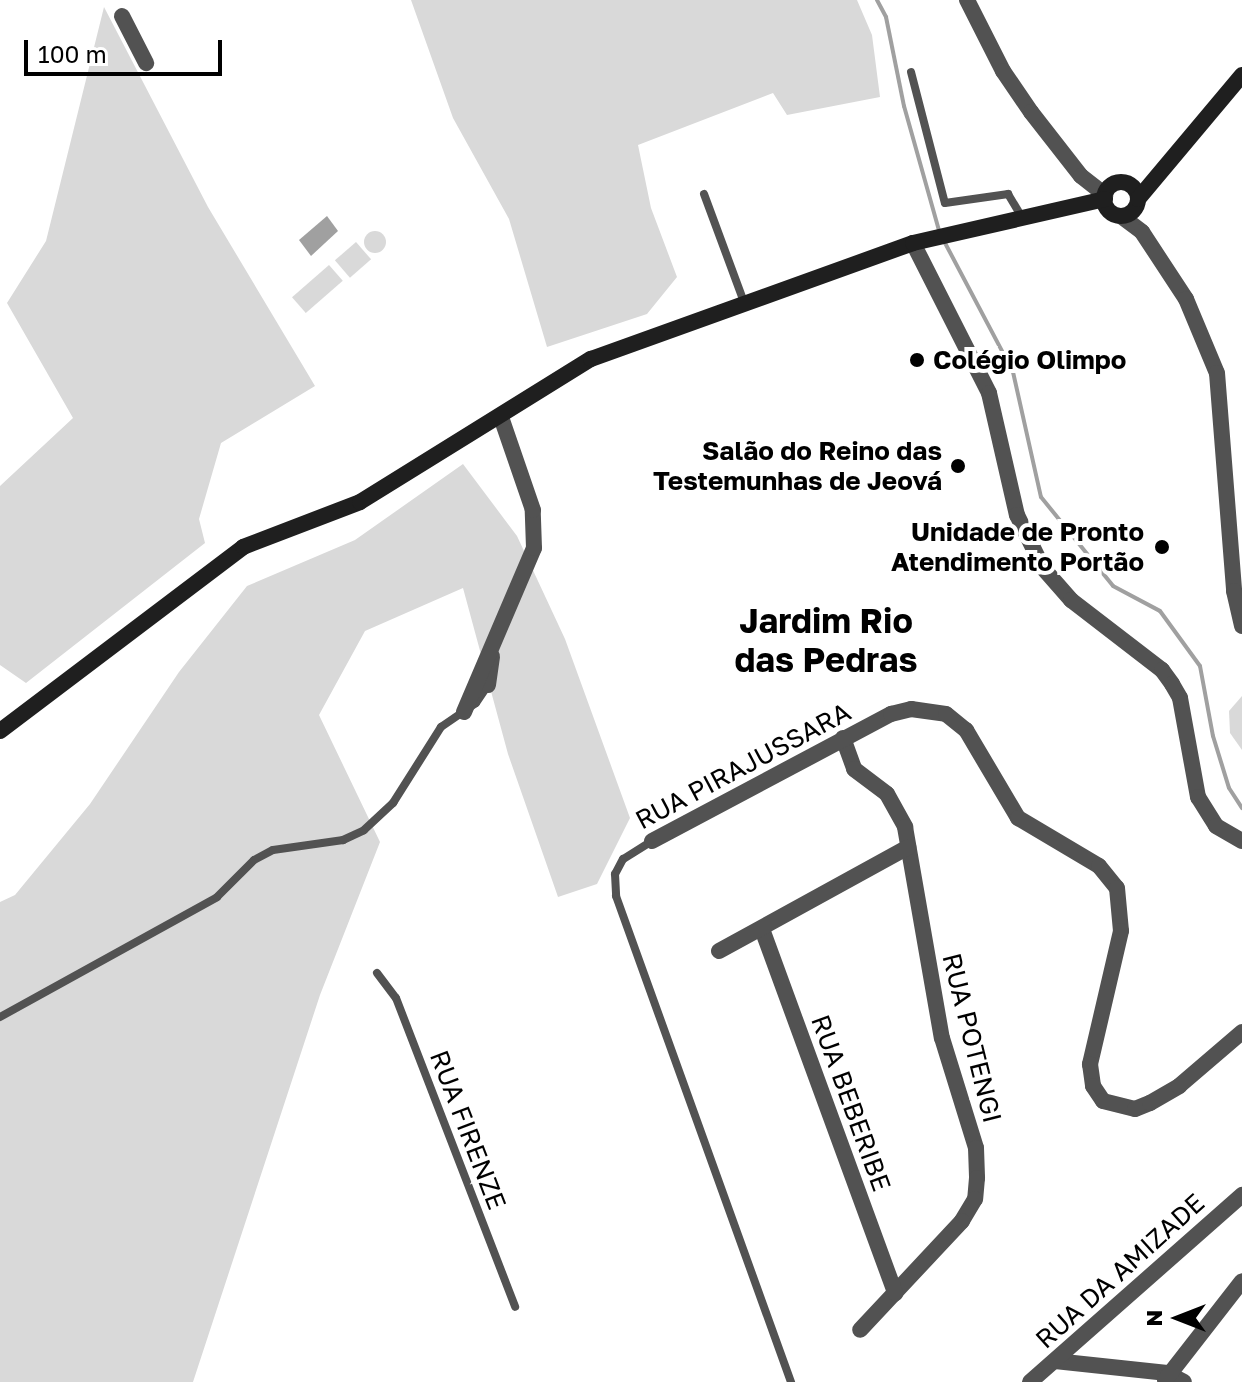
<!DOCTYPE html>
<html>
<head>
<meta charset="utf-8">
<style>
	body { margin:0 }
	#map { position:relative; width:1242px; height:1382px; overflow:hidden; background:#fff; font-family:"Golos Text",sans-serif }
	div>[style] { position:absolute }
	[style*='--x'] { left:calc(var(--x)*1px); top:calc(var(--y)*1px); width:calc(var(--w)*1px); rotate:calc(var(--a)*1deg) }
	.green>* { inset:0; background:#d9d9d9; transform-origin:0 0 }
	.round { border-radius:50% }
	.water>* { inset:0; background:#a0a0a0 }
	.stream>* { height:4px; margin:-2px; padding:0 2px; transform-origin:2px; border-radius:2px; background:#a0a0a0 }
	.lane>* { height:8px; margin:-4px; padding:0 4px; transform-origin:4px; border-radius:4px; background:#525252 }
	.street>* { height:16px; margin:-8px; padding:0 8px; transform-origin:8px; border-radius:8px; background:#525252 }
	.secondary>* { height:16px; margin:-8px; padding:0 8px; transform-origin:8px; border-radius:8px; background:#1f1f1f }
	.secondary>.ring { margin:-8px; padding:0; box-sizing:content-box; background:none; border:16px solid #1f1f1f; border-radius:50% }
	.dots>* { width:22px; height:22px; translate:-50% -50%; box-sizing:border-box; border:4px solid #fff; border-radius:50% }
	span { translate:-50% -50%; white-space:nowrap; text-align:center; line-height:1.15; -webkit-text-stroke:8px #fff; paint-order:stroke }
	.poi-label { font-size:26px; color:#000; font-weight:700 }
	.left { translate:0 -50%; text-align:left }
	.right { translate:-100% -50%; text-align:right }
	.street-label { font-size:26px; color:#000 }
	.district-label { font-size:34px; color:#000; font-weight:700 }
	.north { position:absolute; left:1138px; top:1278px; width:80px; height:80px; -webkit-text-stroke:6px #fff; paint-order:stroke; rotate:270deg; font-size:22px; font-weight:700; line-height:32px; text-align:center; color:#000 }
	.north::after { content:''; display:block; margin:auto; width:28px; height:36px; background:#000; clip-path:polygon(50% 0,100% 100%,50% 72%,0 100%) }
	.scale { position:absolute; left:24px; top:40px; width:198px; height:36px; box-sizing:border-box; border:4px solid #000; border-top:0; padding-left:10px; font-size:24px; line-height:28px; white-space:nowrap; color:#000; -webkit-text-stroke:6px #fff; paint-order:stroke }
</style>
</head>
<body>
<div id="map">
	<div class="green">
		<i style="clip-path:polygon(411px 0,857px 0,872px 35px,880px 97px,787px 115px,773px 93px,638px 145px,651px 208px,677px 277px,647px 314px,547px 347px,509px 219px,453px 118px)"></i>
		<i style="clip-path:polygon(104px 7px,208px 207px,315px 386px,221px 443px,199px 519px,205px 543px,26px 683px,0 665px,0 486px,73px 418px,7px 303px,46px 241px)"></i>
		<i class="round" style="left:364px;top:231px;width:22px;height:22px"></i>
		<i style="left:356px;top:242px;width:23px;height:28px;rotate:49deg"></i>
		<i style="left:329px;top:265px;width:21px;height:49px;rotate:49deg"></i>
		<i style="clip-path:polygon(463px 464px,517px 536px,565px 639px,630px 818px,597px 884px,558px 897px,508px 754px,463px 588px,365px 631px,319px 715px,380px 842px,320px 995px,193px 1382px,0 1382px,0 902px,15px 895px,90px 804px,179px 672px,247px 586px,355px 540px)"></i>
		<i style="clip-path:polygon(1242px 696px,1242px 750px,1230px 733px,1229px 711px)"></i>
	</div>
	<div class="water">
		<i style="clip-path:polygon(327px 216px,338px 231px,311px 256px,299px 240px)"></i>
	</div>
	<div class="stream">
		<i style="--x:877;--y:0;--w:19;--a:62"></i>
		<i style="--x:886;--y:17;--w:91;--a:78.6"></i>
		<i style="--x:904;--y:106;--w:133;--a:74.3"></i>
		<i style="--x:944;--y:241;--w:148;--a:62.2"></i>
		<i style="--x:1013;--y:372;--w:128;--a:77.4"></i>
		<i style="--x:1041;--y:497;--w:114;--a:51"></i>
		<i style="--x:1113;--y:586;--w:53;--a:28"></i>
		<i style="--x:1160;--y:611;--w:68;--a:54"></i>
		<i style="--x:1200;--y:666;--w:71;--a:79.5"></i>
		<i style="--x:1213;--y:736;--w:54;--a:72.9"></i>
		<i style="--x:1229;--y:788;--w:24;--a:57"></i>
	</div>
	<div class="lane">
		<i style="--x:911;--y:72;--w:135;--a:75.5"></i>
		<i style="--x:945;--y:203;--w:64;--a:-8.1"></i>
		<i style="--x:1008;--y:194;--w:29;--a:59"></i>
		<i style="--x:704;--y:194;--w:115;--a:69.7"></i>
		<i style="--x:652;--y:841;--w:34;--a:148"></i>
		<i style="--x:623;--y:859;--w:17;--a:118"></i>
		<i style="--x:615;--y:874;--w:22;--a:87"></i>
		<i style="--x:616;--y:896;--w:517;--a:70.2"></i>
		<i style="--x:377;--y:973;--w:31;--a:53"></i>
		<i style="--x:396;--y:998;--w:331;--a:68.9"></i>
		<i style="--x:0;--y:1017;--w:248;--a:-28.9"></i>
		<i style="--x:217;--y:897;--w:52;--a:-45"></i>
		<i style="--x:254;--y:860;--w:21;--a:-28"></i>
		<i style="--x:273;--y:850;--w:71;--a:-8.1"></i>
		<i style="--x:343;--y:840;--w:23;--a:-25"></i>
		<i style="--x:364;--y:830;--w:40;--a:-43"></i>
		<i style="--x:393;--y:803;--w:90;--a:-57.7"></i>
		<i style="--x:441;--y:727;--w:42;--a:-34.4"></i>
		<i style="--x:476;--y:703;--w:22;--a:-56"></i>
	</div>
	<div class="street">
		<i style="--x:967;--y:0;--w:80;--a:63.1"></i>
		<i style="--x:1003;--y:71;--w:50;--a:55.7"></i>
		<i style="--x:1031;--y:112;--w:81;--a:52"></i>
		<i style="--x:1081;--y:176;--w:31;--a:38"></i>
		<i style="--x:122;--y:16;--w:53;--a:62.9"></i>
		<i style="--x:1121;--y:216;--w:26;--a:37"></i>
		<i style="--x:1142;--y:232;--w:80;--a:56.7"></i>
		<i style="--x:1186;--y:299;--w:80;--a:67.3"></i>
		<i style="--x:1217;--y:373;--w:219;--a:85.5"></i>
		<i style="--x:1234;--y:591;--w:36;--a:77"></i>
		<i style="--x:913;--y:243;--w:168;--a:63.1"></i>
		<i style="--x:989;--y:393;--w:125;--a:77.1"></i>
		<i style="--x:1017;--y:515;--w:59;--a:63.9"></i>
		<i style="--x:1043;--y:568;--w:43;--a:48.8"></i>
		<i style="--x:1071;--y:600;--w:115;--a:37.6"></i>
		<i style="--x:1162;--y:670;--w:17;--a:54"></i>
		<i style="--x:1172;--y:684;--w:16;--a:60"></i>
		<i style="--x:1180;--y:698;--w:101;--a:79.7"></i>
		<i style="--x:1198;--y:797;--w:34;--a:58"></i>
		<i style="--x:1216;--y:826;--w:30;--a:30"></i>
		<i style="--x:488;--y:685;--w:29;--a:-82"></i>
		<i style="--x:464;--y:712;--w:178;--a:-66.9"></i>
		<i style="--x:534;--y:548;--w:38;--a:-92"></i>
		<i style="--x:533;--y:510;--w:98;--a:-109"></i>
		<i style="--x:843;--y:738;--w:33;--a:70"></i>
		<i style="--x:854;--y:769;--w:41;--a:37.1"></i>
		<i style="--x:887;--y:794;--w:38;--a:61"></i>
		<i style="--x:905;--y:827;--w:214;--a:80.1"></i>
		<i style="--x:942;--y:1038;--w:115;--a:72.8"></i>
		<i style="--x:976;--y:1148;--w:30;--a:88"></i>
		<i style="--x:977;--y:1178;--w:21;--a:95"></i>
		<i style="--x:975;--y:1199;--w:26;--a:121"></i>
		<i style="--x:962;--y:1221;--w:149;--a:133.1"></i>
		<i style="--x:652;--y:841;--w:271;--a:-28"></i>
		<i style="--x:891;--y:714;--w:21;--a:-14"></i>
		<i style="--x:911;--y:709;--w:35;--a:8"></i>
		<i style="--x:946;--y:714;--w:26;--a:39"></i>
		<i style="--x:966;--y:730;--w:102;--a:59.4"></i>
		<i style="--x:1018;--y:818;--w:94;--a:30.7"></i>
		<i style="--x:1099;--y:866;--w:28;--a:51"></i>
		<i style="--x:1117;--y:888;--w:43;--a:84.7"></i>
		<i style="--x:1121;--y:931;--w:137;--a:103.1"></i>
		<i style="--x:1090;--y:1064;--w:22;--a:82"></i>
		<i style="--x:1093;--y:1086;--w:18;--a:56"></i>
		<i style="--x:1103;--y:1101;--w:33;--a:14"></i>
		<i style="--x:1135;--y:1109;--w:16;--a:-22"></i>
		<i style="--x:1150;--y:1103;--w:34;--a:-30"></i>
		<i style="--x:1179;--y:1086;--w:83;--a:-40.6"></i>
		<i style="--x:762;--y:929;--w:388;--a:69.9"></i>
		<i style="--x:719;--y:951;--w:216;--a:-28.8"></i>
		<i style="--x:1055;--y:1361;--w:113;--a:6.1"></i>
		<i style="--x:1167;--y:1373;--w:19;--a:28"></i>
		<i style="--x:1165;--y:1380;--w:125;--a:-52.1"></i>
		<i style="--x:1030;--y:1382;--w:283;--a:-41.4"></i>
	</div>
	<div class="secondary">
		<i class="ring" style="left:1104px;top:182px;width:18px;height:18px"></i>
		<i style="--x:1138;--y:199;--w:162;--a:-50"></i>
		<i style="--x:0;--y:731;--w:305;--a:-37.1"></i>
		<i style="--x:243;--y:547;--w:125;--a:-21"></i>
		<i style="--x:360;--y:502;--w:272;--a:-31.8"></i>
		<i style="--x:591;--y:359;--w:342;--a:-19.8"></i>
		<i style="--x:913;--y:243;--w:197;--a:-12.9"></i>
	</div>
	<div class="dots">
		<i style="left:917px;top:360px;background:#000"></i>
		<i style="left:958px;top:466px;background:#000"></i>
		<i style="left:1162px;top:547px;background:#000"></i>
	</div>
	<div class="poi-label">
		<span class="left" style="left:933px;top:360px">Colégio Olimpo</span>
		<span class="right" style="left:942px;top:466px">Salão do Reino das<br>Testemunhas de Jeová</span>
		<span class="right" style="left:1144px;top:547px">Unidade de Pronto<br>Atendimento Portão</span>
	</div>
	<div class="street-label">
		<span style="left:743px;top:766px;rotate:-28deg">RUA PIRAJUSSARA</span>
		<span style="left:972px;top:1038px;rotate:76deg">RUA POTENGI</span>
		<span style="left:851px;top:1103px;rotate:70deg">RUA BEBERIBE</span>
		<span style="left:468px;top:1130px;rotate:69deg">RUA FIRENZE</span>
		<span style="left:1120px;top:1271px;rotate:-42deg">RUA DA AMIZADE</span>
	</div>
	<div class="district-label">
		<span style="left:826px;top:640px">Jardim Rio<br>das Pedras</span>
	</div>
	<div class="north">N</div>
	<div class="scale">100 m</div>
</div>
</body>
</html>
